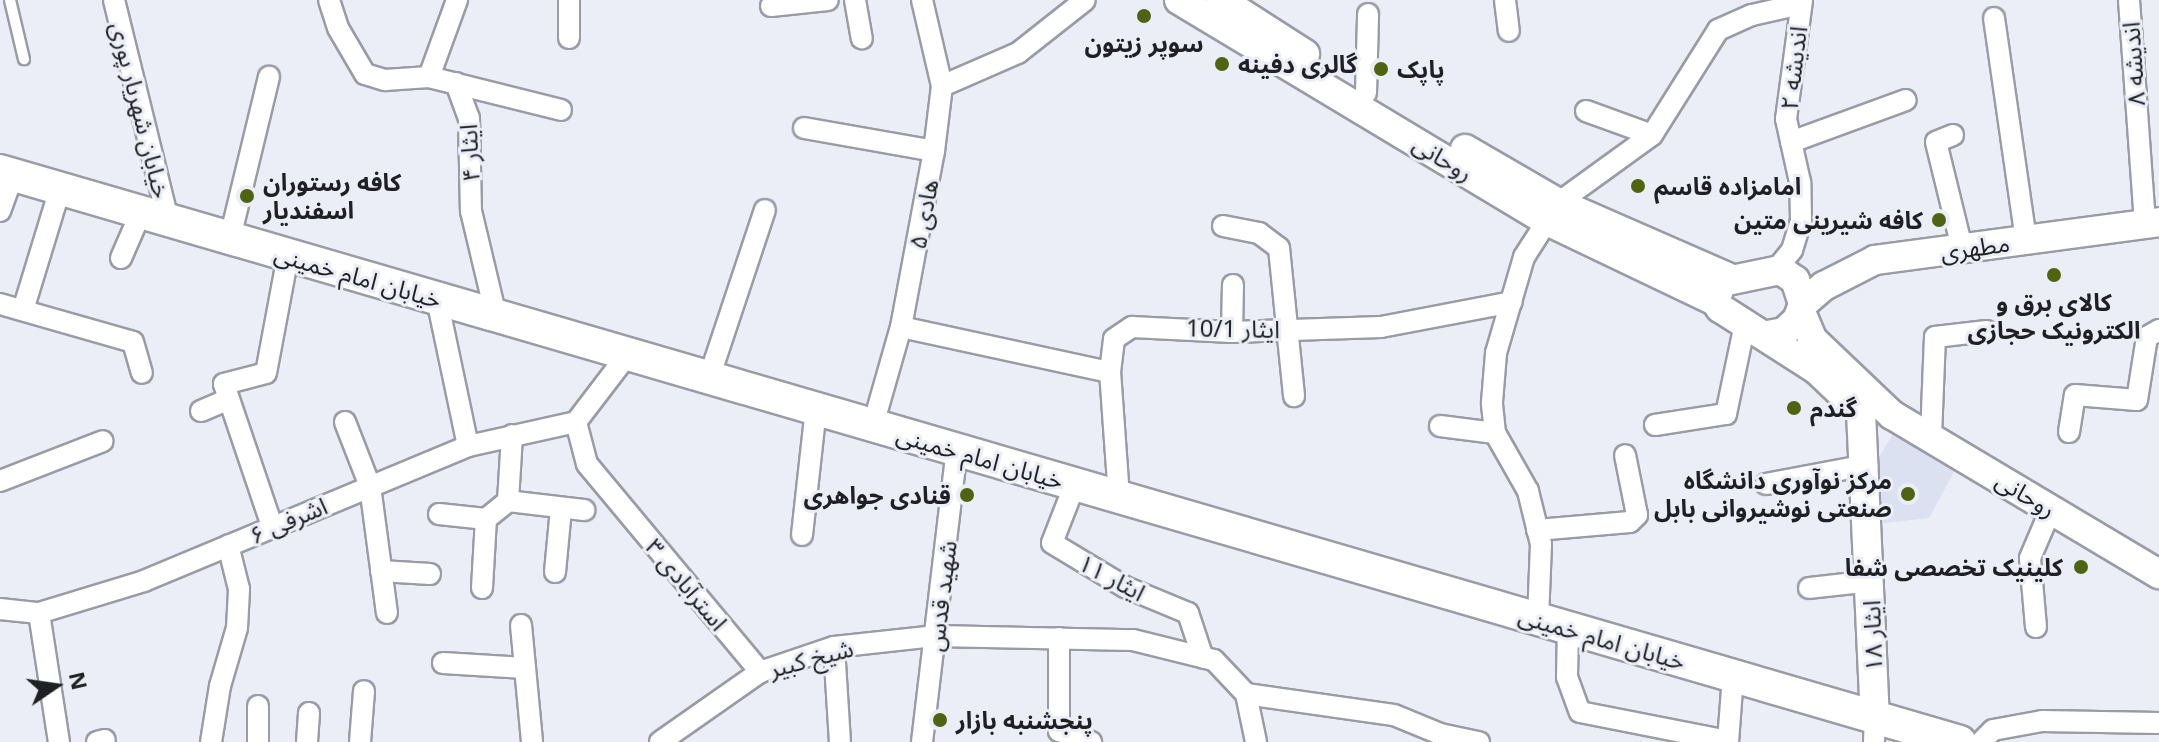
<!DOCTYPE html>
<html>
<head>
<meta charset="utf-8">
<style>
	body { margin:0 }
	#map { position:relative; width:2159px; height:742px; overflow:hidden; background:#ebedf7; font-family:"Noto Sans","Noto Sans Arabic",sans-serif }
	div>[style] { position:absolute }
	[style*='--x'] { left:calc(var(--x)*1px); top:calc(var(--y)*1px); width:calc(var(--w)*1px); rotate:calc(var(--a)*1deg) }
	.built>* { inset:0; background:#dce1f2 }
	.roads { filter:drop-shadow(2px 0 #9a9ca5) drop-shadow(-2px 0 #9a9ca5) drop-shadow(0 2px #9a9ca5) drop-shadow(0 -2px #9a9ca5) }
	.lane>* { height:10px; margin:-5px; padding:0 5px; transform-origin:5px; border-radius:5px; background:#fff }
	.street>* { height:20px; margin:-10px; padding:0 10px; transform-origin:10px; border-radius:10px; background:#fff }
	.secondary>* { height:28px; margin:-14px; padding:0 14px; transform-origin:14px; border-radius:14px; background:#fff }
	.primary>* { height:32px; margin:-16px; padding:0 16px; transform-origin:16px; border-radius:16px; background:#fff }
	.dots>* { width:22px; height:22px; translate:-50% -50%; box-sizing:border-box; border:4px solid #ebedf7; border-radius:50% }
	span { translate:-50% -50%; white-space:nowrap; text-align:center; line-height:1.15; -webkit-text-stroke:6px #ebedf7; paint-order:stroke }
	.poi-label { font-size:24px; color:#1f2023; font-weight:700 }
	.left { translate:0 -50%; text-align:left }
	.right { translate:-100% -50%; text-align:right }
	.street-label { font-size:24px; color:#1f2023 }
	.north { position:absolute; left:16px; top:646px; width:80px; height:80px; -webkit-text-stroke:6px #ebedf7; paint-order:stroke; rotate:77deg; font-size:22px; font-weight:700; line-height:32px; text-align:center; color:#1f2023 }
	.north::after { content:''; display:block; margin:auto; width:28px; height:36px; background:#1f2023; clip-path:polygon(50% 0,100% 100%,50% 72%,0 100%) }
</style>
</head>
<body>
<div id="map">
	<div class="built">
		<i style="clip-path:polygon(1893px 434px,1955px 470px,1929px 518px,1875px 524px,1874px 465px)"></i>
	</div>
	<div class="roads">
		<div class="lane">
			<i style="--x:10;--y:0;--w:61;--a:76.7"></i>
		</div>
		<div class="street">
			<i style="--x:114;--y:0;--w:227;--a:76.2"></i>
			<i style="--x:329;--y:0;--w:29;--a:72"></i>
			<i style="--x:338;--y:28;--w:53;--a:59.6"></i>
			<i style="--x:365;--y:74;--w:21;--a:17"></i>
			<i style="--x:385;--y:80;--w:44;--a:-3.9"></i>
			<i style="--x:429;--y:77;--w:136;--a:14"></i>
			<i style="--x:855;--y:0;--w:39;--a:80"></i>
			<i style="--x:1505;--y:0;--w:31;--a:83"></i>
			<i style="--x:2129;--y:0;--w:226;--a:85.9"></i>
			<i style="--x:771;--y:6;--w:57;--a:-6"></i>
			<i style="--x:1994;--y:18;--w:224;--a:81.8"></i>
			<i style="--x:569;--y:38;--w:38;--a:-90"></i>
			<i style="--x:429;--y:77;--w:82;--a:-70"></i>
			<i style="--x:456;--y:83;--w:37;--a:70"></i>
			<i style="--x:469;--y:118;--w:93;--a:88.8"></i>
			<i style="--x:471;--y:211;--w:108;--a:76.6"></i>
			<i style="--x:942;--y:86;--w:83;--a:-23.5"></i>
			<i style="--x:1018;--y:53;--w:85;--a:-38.3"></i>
			<i style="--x:1366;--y:93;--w:79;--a:-88.5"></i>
			<i style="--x:1586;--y:111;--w:70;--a:20"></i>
			<i style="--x:804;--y:128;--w:132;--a:10"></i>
			<i style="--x:1953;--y:135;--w:18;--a:158"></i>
			<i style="--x:1936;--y:142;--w:109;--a:76.2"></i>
			<i style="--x:1791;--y:142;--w:122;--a:-20.1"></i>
			<i style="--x:1558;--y:203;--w:116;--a:-35.9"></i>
			<i style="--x:1652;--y:135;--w:124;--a:-57.8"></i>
			<i style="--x:1718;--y:30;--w:37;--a:-24"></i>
			<i style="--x:1752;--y:15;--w:50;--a:-12.7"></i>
			<i style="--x:0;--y:211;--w:38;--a:-70"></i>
			<i style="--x:1223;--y:226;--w:37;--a:11"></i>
			<i style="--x:1259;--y:233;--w:25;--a:37"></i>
			<i style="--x:1279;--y:248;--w:149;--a:84.2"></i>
			<i style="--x:230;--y:238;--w:166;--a:-76.4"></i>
			<i style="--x:121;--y:258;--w:50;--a:-66.5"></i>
			<i style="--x:1775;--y:271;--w:27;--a:-51"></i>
			<i style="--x:1792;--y:250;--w:30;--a:-73"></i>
			<i style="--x:1801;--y:221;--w:39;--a:-91"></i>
			<i style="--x:1800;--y:182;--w:65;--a:-102.5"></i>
			<i style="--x:1786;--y:119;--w:120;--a:-82.3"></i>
			<i style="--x:437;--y:299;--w:150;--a:78.1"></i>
			<i style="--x:0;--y:304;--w:138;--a:15.9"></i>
			<i style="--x:133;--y:342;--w:32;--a:74"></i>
			<i style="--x:23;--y:310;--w:127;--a:-73"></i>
			<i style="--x:901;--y:327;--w:214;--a:12.2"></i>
			<i style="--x:1232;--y:332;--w:47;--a:-88.8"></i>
			<i style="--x:709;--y:378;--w:177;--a:-71.6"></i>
			<i style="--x:201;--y:411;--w:30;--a:-23"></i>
			<i style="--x:345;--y:422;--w:69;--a:68.7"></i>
			<i style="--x:370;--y:486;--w:128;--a:82.4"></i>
			<i style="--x:576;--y:422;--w:43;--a:75.3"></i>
			<i style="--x:587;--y:464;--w:271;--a:50.2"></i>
			<i style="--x:576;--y:422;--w:86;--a:-52.6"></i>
			<i style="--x:873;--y:425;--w:102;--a:-74.1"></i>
			<i style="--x:901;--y:327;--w:179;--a:-79.4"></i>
			<i style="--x:934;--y:151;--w:65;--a:-83"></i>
			<i style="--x:942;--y:86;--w:88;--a:-103.1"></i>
			<i style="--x:1655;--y:425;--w:72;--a:-8.8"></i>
			<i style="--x:1726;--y:414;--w:92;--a:-78.1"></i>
			<i style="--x:1440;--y:426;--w:55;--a:7.3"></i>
			<i style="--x:2069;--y:432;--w:37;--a:-81"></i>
			<i style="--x:2075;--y:395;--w:62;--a:4.6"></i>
			<i style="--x:2137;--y:400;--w:64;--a:-81"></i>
			<i style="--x:2147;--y:337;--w:14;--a:-30"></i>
			<i style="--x:1931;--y:436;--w:99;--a:-87.7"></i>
			<i style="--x:1935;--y:337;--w:52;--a:-6.6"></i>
			<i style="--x:0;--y:481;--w:110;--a:-21.2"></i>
			<i style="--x:1075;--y:484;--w:63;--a:111.3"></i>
			<i style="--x:1052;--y:543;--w:85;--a:31.1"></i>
			<i style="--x:1125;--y:587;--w:68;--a:22.4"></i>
			<i style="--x:1188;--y:613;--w:47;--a:71.6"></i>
			<i style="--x:1766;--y:484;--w:103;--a:-10.7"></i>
			<i style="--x:1119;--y:497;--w:125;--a:-94.1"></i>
			<i style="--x:1110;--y:372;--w:33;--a:-83"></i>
			<i style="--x:1114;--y:339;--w:22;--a:-34"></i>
			<i style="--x:1132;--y:327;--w:100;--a:2.9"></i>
			<i style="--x:1232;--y:332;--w:149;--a:-1.9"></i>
			<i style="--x:1381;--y:327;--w:133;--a:-10.8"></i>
			<i style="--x:508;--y:501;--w:66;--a:-86.5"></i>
			<i style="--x:439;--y:514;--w:47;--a:6.1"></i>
			<i style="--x:272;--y:526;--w:150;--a:-108.7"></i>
			<i style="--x:224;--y:384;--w:43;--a:-14.7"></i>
			<i style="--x:266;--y:373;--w:120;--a:-79.4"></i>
			<i style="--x:1537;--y:530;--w:93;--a:-4.9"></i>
			<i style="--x:1630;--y:522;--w:10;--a:-45"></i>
			<i style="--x:1637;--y:515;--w:61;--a:-101.3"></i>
			<i style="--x:802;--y:535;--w:127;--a:-83.7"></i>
			<i style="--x:381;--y:571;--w:49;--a:3.5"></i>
			<i style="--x:555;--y:572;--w:64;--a:-84.6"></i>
			<i style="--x:482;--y:588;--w:69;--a:-86.7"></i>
			<i style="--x:486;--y:519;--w:28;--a:-39"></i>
			<i style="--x:508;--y:501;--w:77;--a:6.8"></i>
			<i style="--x:1809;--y:588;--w:62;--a:-6.4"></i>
			<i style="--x:0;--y:609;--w:39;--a:6"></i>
			<i style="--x:39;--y:613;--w:110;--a:-16.9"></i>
			<i style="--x:144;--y:581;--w:351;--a:-22.6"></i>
			<i style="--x:468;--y:446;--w:111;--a:-12.5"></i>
			<i style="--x:39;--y:613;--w:131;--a:81.2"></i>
			<i style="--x:1538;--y:619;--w:75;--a:-87.7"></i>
			<i style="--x:1541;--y:544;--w:55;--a:-103.8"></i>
			<i style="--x:1528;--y:491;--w:67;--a:-119.6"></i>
			<i style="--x:1495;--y:433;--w:31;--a:-96"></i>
			<i style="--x:1492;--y:402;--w:49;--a:-85.3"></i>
			<i style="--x:1496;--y:353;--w:100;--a:-73.7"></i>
			<i style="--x:1524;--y:257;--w:43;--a:-57.4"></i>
			<i style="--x:521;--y:625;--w:118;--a:84.6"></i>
			<i style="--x:2036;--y:627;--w:69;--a:-95"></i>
			<i style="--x:2030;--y:558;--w:53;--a:-66.8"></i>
			<i style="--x:1568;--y:628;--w:49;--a:91.2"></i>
			<i style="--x:1567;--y:677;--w:37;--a:70"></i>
			<i style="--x:1580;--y:712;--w:151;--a:11.1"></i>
			<i style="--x:1059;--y:638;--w:93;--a:90"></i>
			<i style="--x:1059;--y:731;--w:34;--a:19"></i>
			<i style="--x:834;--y:647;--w:95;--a:86.4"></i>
			<i style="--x:443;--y:663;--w:82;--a:3.5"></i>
			<i style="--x:1246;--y:694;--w:49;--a:78.2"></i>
			<i style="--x:97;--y:742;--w:8;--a:-14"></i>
			<i style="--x:211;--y:742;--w:57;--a:-80.9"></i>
			<i style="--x:220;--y:686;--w:60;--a:-73.7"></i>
			<i style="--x:237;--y:628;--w:39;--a:-87"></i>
			<i style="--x:239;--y:589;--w:45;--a:-104"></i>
			<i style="--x:258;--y:742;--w:36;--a:-90"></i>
			<i style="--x:307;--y:742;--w:29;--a:-86"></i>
			<i style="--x:360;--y:742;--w:51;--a:-85.5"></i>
			<i style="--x:660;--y:742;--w:122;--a:-35"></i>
			<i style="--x:760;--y:672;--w:78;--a:-18.7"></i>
			<i style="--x:834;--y:647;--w:103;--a:-6.2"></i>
			<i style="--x:936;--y:636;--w:197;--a:1.2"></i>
			<i style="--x:1133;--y:640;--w:83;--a:13.9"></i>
			<i style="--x:1214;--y:660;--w:47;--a:46.7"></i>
			<i style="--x:1246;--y:694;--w:149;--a:8.1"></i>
			<i style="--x:1394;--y:715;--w:50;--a:22.4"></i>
			<i style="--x:1440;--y:734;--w:40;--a:12"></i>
			<i style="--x:922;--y:742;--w:294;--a:-83.2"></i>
			<i style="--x:1728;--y:742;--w:66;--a:-85.7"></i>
			<i style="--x:1874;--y:742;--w:25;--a:-88"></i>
			<i style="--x:1981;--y:742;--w:17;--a:-45"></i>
			<i style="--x:1993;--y:730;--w:50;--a:-10.4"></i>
			<i style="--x:2042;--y:721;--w:117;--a:1"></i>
		</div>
		<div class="secondary">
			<i style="--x:1179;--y:0;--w:429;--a:31"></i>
			<i style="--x:1547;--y:221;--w:186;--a:25.5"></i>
			<i style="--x:1221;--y:0;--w:100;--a:32.7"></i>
			<i style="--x:1465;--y:149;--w:108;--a:30.1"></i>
			<i style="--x:1558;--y:203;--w:188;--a:23.6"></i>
			<i style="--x:1803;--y:304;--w:28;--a:-41"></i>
			<i style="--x:1824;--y:286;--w:57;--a:-27"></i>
			<i style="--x:1875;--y:260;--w:287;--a:-7.6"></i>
			<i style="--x:1801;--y:312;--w:30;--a:67"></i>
			<i style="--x:1813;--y:340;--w:109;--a:43.5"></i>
			<i style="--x:1892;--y:415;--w:311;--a:30.8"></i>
			<i style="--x:1768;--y:335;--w:16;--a:-11"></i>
			<i style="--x:1784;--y:332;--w:18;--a:-43"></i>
			<i style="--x:1797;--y:320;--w:17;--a:-69"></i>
			<i style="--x:1803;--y:304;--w:25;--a:-108"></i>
			<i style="--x:1795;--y:280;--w:18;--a:-146"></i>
			<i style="--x:1780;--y:270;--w:59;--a:168.3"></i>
			<i style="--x:1722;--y:282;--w:20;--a:110"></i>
			<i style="--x:1715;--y:301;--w:9;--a:54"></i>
			<i style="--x:1720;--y:308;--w:115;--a:32.6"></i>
			<i style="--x:1817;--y:370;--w:61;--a:43.7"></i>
			<i style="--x:1861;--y:412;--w:305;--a:87.4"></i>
		</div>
		<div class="primary">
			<i style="--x:0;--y:171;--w:2041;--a:16.24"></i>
		</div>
	</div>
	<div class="dots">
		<i style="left:1144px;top:16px;background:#4f6411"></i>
		<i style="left:1222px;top:64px;background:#4f6411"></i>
		<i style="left:1381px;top:69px;background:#4f6411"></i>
		<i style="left:1638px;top:186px;background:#4f6411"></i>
		<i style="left:247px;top:196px;background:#4f6411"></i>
		<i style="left:1939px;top:220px;background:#4f6411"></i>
		<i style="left:2054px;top:275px;background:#4f6411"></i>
		<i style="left:1794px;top:408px;background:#4f6411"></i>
		<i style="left:1908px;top:494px;background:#4f6411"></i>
		<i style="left:967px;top:495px;background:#4f6411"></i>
		<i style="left:2081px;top:567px;background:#4f6411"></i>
		<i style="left:940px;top:720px;background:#4f6411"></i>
	</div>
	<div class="poi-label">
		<span style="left:1144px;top:43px">سوپر زیتون</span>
		<span class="left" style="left:1238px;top:64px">گالری دفینه</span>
		<span class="left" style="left:1397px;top:69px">پاپک</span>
		<span class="left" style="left:263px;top:196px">کافه رستوران<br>اسفندیار</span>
		<span class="left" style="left:1654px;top:186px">امامزاده قاسم</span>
		<span class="right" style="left:1923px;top:220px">کافه شیرینی متین</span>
		<span style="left:2054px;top:316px">کالای برق و<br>الکترونیک حجازی</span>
		<span class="left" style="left:1810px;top:408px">گندم</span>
		<span class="right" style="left:1892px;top:494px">مرکز نوآوری دانشگاه<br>صنعتی نوشیروانی بابل</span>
		<span class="right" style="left:951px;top:495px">قنادی جواهری</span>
		<span class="right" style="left:2063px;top:567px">کلینیک تخصصی شفا</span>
		<span class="left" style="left:956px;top:720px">پنجشنبه بازار</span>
	</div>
	<div class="street-label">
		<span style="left:2133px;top:64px;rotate:-94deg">اندیشه ۸</span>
		<span style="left:1793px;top:68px;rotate:-83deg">اندیشه ۲</span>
		<span style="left:141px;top:110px;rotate:76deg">خیابان شهریار پوری</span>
		<span style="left:469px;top:153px;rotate:-93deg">ایثار ۴</span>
		<span style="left:1443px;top:158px;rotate:31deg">روحانی</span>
		<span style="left:923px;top:214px;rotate:-79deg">هادی ۵</span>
		<span style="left:1975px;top:247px;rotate:-8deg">مطهری</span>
		<span style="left:358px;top:276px;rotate:16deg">خیابان امام خمینی</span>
		<span style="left:1233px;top:328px;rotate:1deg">ایثار 10/1</span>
		<span style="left:980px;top:457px;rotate:16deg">خیابان امام خمینی</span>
		<span style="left:2026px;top:494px;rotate:31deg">روحانی</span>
		<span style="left:288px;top:520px;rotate:-23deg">اشرفی ۶</span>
		<span style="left:1112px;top:577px;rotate:28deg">ایثار ۱۱</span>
		<span style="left:687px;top:584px;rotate:50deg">استرآبادی ٣</span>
		<span style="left:941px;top:596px;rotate:-83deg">شهید قدس</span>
		<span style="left:1872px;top:636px;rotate:-92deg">ایثار ۱۸</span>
		<span style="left:1602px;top:638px;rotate:16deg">خیابان امام خمینی</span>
		<span style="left:811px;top:658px;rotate:-15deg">شیخ کبیر</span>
	</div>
	<div class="north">N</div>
</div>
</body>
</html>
